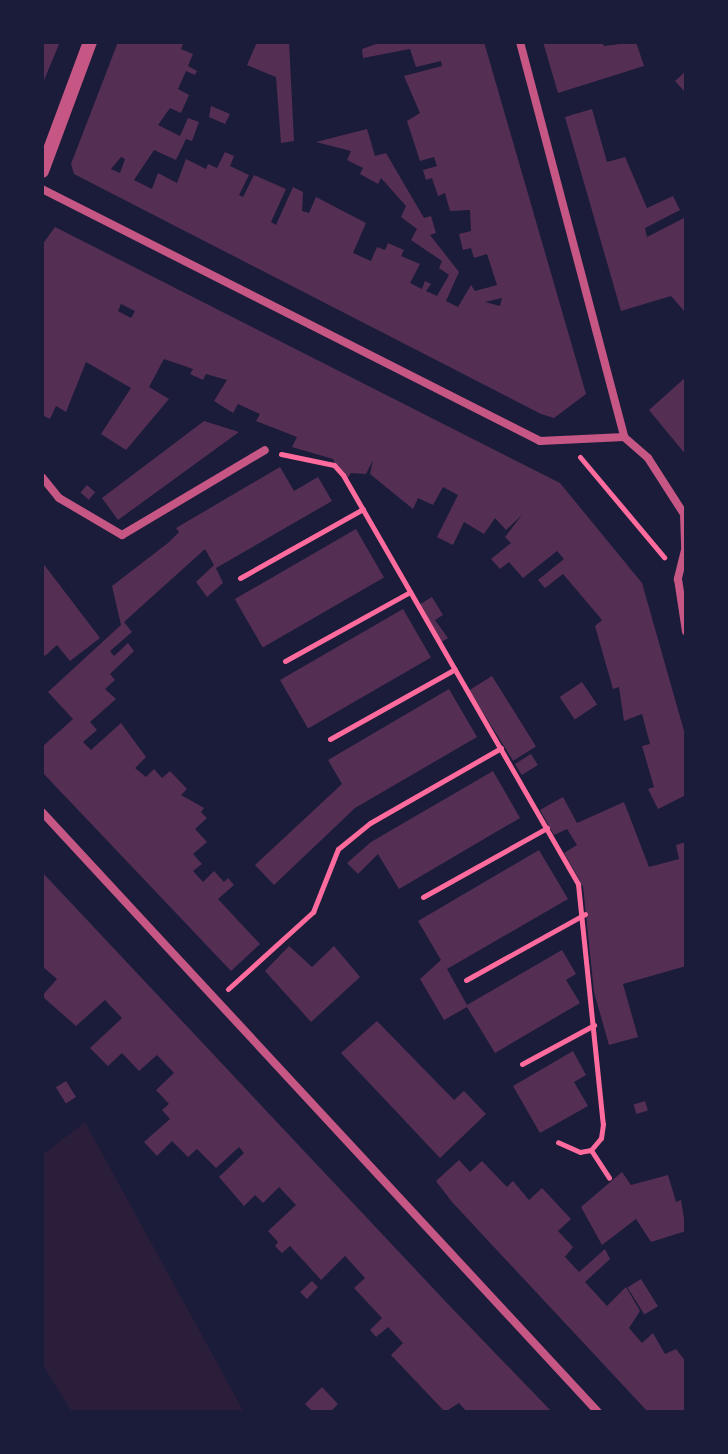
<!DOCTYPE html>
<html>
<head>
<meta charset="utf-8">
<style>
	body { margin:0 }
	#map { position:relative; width:728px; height:1454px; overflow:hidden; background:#1b1b3a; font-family:Roboto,sans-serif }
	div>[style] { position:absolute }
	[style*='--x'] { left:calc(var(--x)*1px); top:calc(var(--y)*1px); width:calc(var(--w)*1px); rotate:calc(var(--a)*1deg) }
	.green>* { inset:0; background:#2a1e3b }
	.building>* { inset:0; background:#542f53; transform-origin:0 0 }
	.path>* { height:5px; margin:-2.5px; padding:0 2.5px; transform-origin:2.5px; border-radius:2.5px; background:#ff6b9d }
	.minor>* { height:8px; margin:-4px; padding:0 4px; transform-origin:4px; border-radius:4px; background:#c65784 }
	.tertiary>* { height:14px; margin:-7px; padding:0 7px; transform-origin:7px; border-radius:7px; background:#c65784 }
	span { translate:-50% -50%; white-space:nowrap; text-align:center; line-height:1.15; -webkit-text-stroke:8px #1b1b3a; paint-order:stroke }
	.frame { position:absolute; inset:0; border:44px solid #1b1b3a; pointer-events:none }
</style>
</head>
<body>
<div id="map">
	<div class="green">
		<i style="clip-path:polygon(85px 1122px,244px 1412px,72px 1412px,42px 1364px,42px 1155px)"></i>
	</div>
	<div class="building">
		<i style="clip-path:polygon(42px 42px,60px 42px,42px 85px)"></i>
		<i style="clip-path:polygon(evenodd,118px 42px,184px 42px,181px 49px,193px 54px,188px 66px,197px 71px,195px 75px,186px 71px,178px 89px,189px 95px,181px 113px,170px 108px,158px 125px,180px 136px,188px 118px,199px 122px,192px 141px,186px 139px,176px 160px,154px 150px,134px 180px,152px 189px,158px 173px,177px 183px,186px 159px,206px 169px,208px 164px,217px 168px,225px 152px,234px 156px,230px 166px,249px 175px,239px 195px,243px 197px,254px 175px,286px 189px,271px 222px,276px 225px,293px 187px,303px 192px,302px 211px,309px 213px,316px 197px,366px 223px,353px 253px,371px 261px,377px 247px,385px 250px,388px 243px,404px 250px,401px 256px,420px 264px,410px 283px,422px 289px,425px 281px,431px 284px,426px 291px,437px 296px,449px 275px,439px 268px,442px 261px,411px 240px,417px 229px,401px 217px,406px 206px,381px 178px,378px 184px,360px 174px,363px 168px,347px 160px,351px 151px,316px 142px,367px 129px,375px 156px,386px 153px,424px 218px,431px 216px,436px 233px,430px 235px,459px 272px,446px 301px,458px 307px,471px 285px,475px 291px,497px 285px,487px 254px,474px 258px,471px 248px,463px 250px,459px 234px,471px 231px,470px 210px,450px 211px,445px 193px,438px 196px,432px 178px,426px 180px,423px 170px,437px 166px,434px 157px,420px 161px,407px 121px,420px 113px,404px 76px,442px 66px,441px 61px,416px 67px,410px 49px,363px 58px,362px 49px,382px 42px,484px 42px,586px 394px,554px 418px,541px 414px,74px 174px,71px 164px,118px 42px,121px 157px,125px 159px,120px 173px,111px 169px,121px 157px,118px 42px,502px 298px,500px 306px,485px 302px,502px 298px)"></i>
		<i style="clip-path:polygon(257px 42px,289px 42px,294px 141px,281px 143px,276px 77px,247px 65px)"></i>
		<i style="clip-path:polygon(543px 42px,602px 42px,604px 46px,636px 42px,644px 66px,558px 93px)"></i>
		<i style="clip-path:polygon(686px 71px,686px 93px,675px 81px)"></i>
		<i style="clip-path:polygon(211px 106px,230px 114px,225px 124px,209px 117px)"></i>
		<i style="clip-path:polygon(592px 109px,607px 162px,625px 157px,647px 208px,673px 196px,680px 210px,645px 228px,647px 237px,686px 217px,686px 313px,671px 296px,621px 311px,565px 117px)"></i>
		<i style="clip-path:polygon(evenodd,55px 227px,560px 483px,642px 583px,686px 738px,686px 795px,658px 809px,648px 789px,654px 787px,642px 746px,650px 744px,642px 714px,624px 721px,619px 687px,613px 689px,595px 626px,602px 620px,563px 574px,545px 588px,538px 580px,564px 559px,557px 551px,523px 578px,509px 562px,500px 569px,491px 559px,511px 543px,505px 537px,522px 515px,506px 530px,495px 518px,484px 534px,464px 522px,453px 545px,437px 537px,458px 495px,443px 487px,433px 505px,418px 498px,413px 509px,370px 474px,373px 460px,366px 474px,351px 473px,345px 482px,333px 459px,292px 447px,297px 437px,256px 421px,260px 414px,238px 404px,233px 413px,214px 401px,227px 380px,206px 374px,203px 380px,190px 374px,193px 369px,164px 359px,149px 387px,169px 399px,126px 450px,101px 434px,131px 388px,86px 362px,66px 412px,56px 406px,50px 419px,42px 415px,42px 245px,55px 227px,121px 304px,135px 311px,131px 318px,118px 311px,121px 304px)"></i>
		<i style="clip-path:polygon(686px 377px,686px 455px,649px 410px)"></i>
		<i style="clip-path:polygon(204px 421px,239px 432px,118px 520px,102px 498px)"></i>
		<i style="clip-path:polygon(280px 467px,294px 491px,318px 477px,332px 501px,216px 568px,223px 583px,207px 597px,196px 582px,214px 565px,205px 549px,124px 622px,132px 632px,110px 651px,114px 656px,128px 643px,134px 651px,110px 674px,115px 680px,105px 689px,116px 699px,90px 722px,97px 730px,83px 742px,91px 750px,121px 723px,146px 757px,135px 768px,146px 777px,154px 769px,162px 778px,170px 771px,187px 789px,181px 795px,204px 808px,201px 812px,207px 818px,195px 829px,207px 842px,193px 854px,202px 864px,193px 871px,203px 882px,214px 871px,224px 882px,228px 878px,234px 885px,218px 899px,260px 944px,231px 971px,42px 772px,42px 747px,73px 719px,48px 692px,121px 625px,112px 586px,168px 543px,179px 532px,176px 528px)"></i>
		<i style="left:87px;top:485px;width:11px;height:10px;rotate:41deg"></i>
		<i style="left:356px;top:529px;width:56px;height:140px;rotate:60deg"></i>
		<i style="clip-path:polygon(42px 562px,100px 638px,70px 661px,57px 645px,45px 656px,42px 652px)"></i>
		<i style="clip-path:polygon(432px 597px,443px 615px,435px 620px,448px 638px,440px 643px,417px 606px)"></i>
		<i style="left:403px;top:609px;width:56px;height:142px;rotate:60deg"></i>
		<i style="left:492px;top:676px;width:83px;height:27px;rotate:58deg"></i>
		<i style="left:582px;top:682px;width:27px;height:27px;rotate:56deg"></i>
		<i style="clip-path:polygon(449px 689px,477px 737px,355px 808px,274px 885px,255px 865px,342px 784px,328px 760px)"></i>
		<i style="left:531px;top:754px;width:13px;height:19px;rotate:58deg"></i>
		<i style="clip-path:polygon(493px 771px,520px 818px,399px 889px,378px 854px,358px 874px,347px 863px,371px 842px)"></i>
		<i style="clip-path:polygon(563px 797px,577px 823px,624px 802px,649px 867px,679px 859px,676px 845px,686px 842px,686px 966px,623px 984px,638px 1037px,609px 1045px,594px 992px,583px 886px,564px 853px,577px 845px,567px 829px,554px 835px,540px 810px)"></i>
		<i style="clip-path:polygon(539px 850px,568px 899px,447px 969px,467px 1005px,562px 950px,576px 974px,566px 980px,580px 1003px,495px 1053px,467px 1007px,444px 1020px,420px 979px,441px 960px,418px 921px)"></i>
		<i style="clip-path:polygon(42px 872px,446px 1302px,552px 1412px,467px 1412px,459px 1403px,445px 1412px,391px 1355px,403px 1343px,388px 1327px,376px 1337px,370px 1330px,382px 1318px,354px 1288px,365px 1278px,345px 1256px,321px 1280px,290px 1246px,282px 1253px,275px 1246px,278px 1242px,268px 1231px,296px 1205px,279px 1187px,263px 1203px,255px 1195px,244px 1206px,219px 1177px,244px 1153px,239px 1147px,216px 1168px,197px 1149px,188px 1157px,172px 1141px,157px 1156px,144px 1142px,170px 1119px,162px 1110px,169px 1104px,156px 1090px,174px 1073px,157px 1055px,139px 1071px,122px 1053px,108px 1066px,90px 1048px,122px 1018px,105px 1000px,76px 1026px,42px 996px,57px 979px,42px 966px)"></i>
		<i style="clip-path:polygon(289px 946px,312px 967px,334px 946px,360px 977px,311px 1022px,265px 971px)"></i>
		<i style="clip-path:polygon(377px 1021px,454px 1100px,464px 1091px,486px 1114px,440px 1158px,341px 1053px)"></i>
		<i style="clip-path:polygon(573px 1051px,586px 1075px,574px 1082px,588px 1106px,540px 1133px,513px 1086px)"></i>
		<i style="left:66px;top:1081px;width:19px;height:12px;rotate:58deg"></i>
		<i style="left:645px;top:1101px;width:10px;height:12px;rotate:73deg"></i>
		<i style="clip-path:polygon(459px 1160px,470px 1172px,482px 1161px,507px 1187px,513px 1181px,529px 1200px,542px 1188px,571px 1219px,558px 1231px,573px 1247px,565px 1257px,579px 1272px,605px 1249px,610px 1259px,585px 1282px,607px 1306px,626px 1287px,640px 1311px,629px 1328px,642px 1343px,653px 1333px,665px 1354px,676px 1349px,686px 1362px,686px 1412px,648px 1412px,452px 1202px,436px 1181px)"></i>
		<i style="clip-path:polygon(622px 1172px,631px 1185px,668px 1175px,676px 1202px,681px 1200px,686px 1231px,651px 1242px,636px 1219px,602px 1245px,581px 1207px)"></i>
		<i style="left:641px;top:1279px;width:32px;height:16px;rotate:58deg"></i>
		<i style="clip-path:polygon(312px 1281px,318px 1287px,307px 1299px,300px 1292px)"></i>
		<i style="clip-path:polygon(322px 1387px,338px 1404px,330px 1412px,313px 1412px,305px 1404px)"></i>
	</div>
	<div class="path">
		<i style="--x:281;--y:454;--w:54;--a:11.7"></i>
		<i style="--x:334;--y:465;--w:13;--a:48"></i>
		<i style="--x:343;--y:475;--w:472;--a:60.1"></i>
		<i style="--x:578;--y:884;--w:241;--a:84.1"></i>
		<i style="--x:603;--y:1124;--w:14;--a:98"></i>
		<i style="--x:601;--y:1138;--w:16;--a:130"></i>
		<i style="--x:591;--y:1150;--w:11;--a:170"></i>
		<i style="--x:580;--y:1152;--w:24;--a:-156"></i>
		<i style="--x:580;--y:457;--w:131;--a:50"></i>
		<i style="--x:240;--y:578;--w:141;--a:-29.3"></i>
		<i style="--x:285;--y:661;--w:143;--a:-28.9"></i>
		<i style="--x:330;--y:739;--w:143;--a:-29.2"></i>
		<i style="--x:423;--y:897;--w:142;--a:-29.1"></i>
		<i style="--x:466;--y:980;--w:136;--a:-29"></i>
		<i style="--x:228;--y:989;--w:115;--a:-42.2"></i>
		<i style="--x:313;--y:912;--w:68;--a:-68.4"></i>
		<i style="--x:338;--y:849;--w:41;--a:-39.1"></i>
		<i style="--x:370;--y:823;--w:151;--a:-29.8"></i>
		<i style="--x:522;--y:1064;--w:82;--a:-28.4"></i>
		<i style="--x:591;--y:1150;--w:33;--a:57"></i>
	</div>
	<div class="minor">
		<i style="--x:520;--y:42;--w:408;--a:75.2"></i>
		<i style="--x:42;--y:189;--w:558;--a:26.84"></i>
		<i style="--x:540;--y:441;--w:84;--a:-2.7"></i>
		<i style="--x:624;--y:437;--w:32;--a:41"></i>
		<i style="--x:648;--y:458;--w:67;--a:57.3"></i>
		<i style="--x:684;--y:514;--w:36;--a:88"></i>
		<i style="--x:685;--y:550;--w:30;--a:104"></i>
		<i style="--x:678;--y:579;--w:53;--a:81.3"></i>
		<i style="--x:42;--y:477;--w:27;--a:51"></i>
		<i style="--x:59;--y:498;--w:73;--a:30.4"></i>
		<i style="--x:122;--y:535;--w:166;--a:-30.7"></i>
		<i style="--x:42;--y:812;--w:818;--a:47.18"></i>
	</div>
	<div class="tertiary">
		<i style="--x:42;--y:171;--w:138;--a:-69.6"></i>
	</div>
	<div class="frame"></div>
</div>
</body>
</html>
